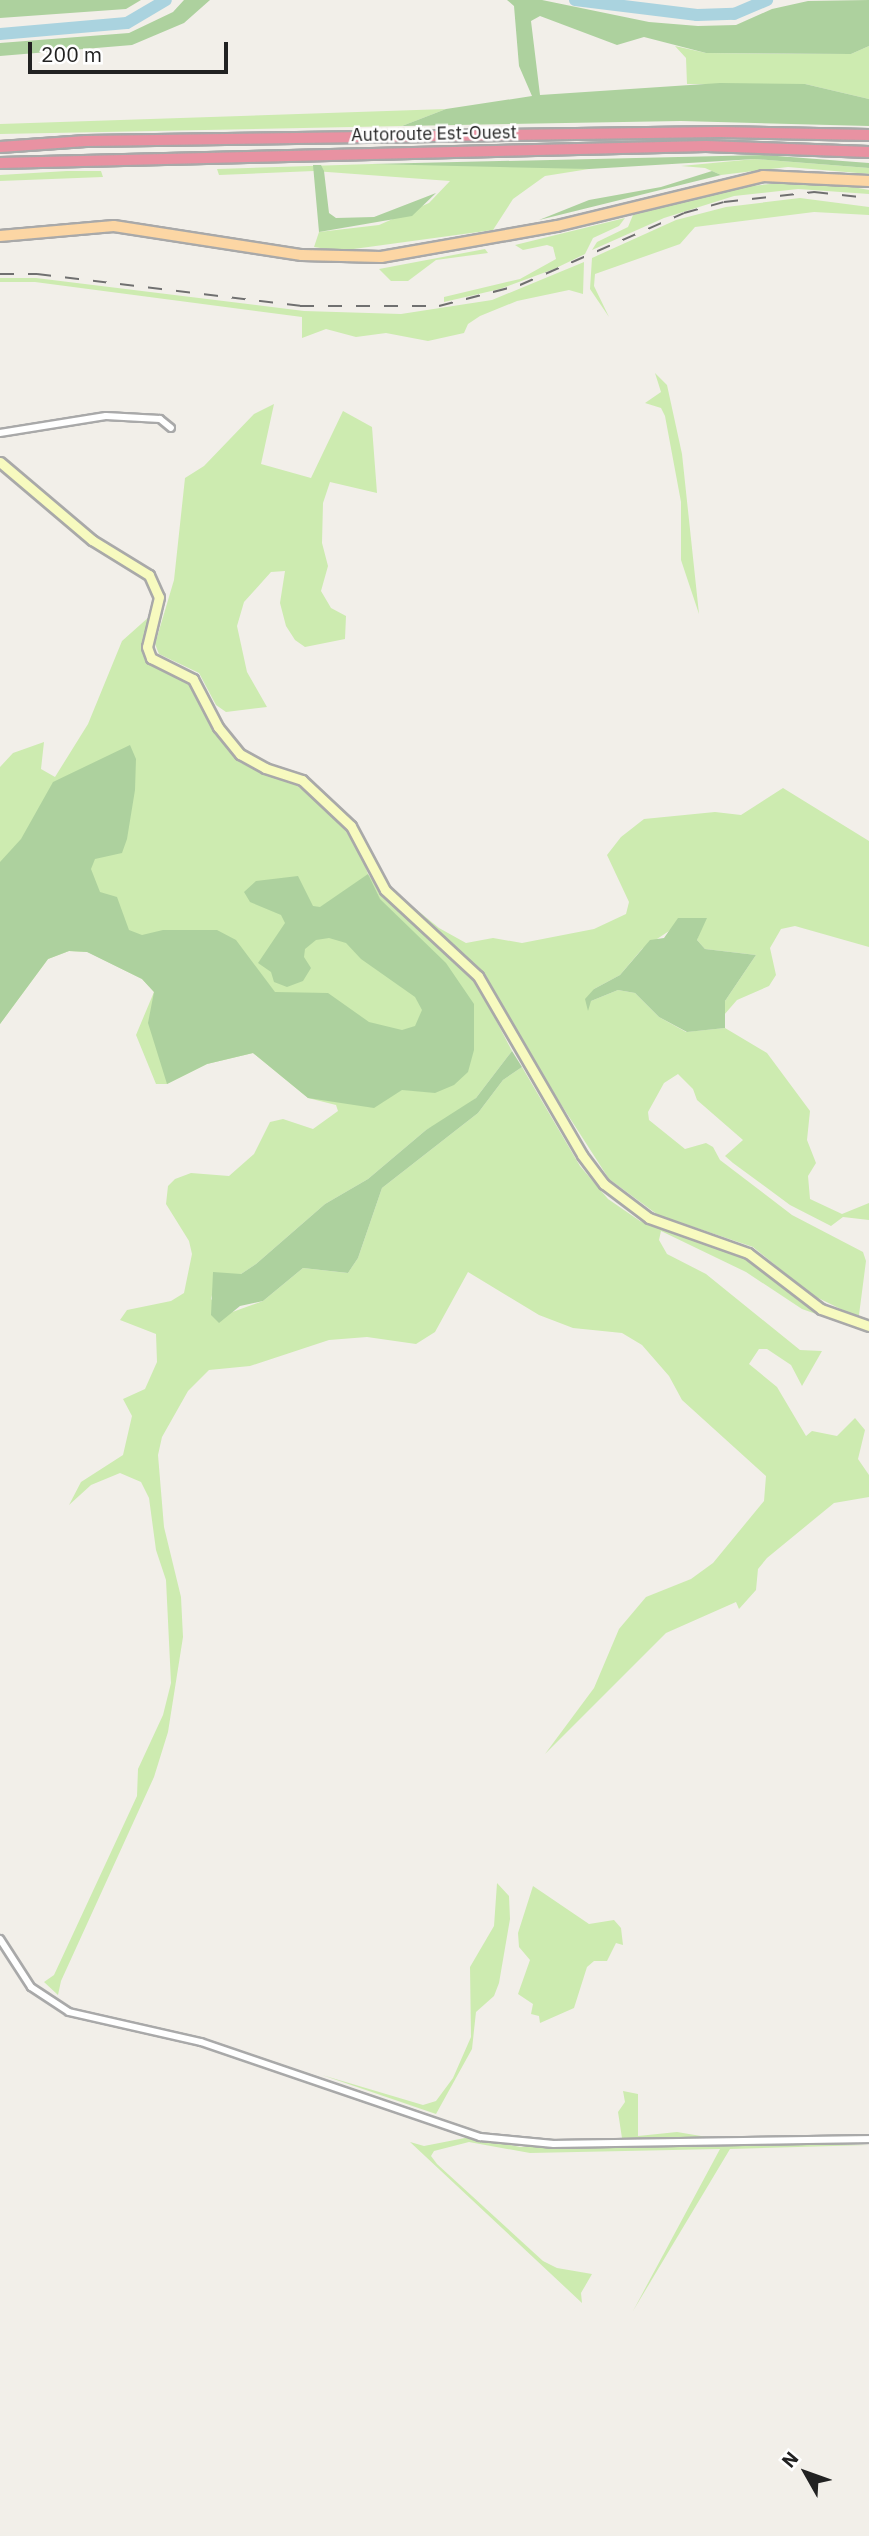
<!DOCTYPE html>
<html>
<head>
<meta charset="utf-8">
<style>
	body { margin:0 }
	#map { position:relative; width:869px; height:2536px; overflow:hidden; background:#f2efe9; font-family:"IBM Plex Sans",sans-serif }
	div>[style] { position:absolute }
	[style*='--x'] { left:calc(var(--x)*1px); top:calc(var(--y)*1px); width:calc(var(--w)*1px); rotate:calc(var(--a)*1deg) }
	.grass>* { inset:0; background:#cdebb0 }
	.forest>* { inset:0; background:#add19e }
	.river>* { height:12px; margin:-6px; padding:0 6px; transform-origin:6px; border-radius:6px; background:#aad3df }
	.roads { filter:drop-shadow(2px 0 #a9a9a9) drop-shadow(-2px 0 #a9a9a9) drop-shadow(0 2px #a9a9a9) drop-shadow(0 -2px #a9a9a9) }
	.street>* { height:6px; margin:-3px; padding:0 3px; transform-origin:3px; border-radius:3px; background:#fff }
	.secondary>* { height:9px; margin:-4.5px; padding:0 4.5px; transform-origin:4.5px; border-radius:4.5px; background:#f7fabf }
	.primary>* { height:10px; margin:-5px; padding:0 5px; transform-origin:5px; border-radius:5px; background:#fcd6a4 }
	.highway>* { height:10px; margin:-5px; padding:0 5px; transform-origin:5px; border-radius:5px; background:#e892a2 }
	.rail>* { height:2px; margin-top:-1px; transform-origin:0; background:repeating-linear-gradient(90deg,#707070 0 14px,transparent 0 28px) }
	span { translate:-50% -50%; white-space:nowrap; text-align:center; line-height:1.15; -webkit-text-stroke:5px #fff; paint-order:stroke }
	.street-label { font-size:18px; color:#222 }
	.north { position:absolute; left:771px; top:2438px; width:70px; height:70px; -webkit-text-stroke:5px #fff; paint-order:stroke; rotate:310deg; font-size:19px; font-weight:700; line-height:28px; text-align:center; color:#222 }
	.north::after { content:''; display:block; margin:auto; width:24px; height:32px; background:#222; clip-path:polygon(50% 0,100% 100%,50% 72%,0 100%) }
	.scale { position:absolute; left:28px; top:42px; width:200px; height:32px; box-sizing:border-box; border:4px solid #222; border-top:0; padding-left:9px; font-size:21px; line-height:24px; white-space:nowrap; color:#222; -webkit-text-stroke:5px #fff; paint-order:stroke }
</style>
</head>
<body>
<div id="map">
	<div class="grass">
		<i style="clip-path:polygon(675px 46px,706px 53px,786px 54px,851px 54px,869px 46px,869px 99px,805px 84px,687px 84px,686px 58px)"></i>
		<i style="clip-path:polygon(446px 109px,402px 126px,0 134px,0 124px)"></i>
		<i style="clip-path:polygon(755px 159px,869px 168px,869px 174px,788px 167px,721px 175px,705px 168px,681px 166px)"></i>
		<i style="clip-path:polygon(372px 164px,555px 166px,589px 169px,545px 176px,513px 199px,493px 230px,339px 251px,314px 247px,319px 232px,379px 225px,429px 203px,450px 181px,314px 171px,219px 175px,217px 169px)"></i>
		<i style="clip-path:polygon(67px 171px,101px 171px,103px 177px,0 181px,0 175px)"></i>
		<i style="clip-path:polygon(791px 182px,853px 187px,869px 190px,869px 194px,798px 189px,734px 196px,664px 218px,592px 250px,597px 242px,628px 227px,633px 215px,740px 187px)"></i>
		<i style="clip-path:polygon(800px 198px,869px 207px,869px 215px,814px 212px,695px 227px,680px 244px,595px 274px,594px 286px,609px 317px,590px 289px,592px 258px,676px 220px,726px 207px)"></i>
		<i style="clip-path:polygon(625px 218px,619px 226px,593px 238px,585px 254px,554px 269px,500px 289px,444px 302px,444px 297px,520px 279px,556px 259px,553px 247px,547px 245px,523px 250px,515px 245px)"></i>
		<i style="clip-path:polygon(485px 249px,488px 253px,436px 260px,408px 281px,391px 281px,379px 269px)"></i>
		<i style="clip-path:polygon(584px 262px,583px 294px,569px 290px,517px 301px,480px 316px,468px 324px,464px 333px,428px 341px,386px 333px,356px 337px,326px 329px,302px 338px,302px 317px,35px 282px,0 282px,0 278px,36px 278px,304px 311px,401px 314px,492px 300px)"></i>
		<i style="clip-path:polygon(655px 373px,667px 385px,682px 454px,699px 614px,681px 560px,681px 502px,665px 416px,661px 408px,645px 403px,661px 392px)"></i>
		<i style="clip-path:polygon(274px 404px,261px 464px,311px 478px,343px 411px,372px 427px,377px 493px,330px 482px,323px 503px,322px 543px,328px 566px,321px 591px,331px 608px,346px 616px,345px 639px,305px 647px,295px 640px,286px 626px,280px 603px,285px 571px,271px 572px,244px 602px,237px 626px,247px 672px,267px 707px,226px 712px,216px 705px,199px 673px,159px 654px,155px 644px,174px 580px,185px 478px,204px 466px,254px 414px)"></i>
		<i style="clip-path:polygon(150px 616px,142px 642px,149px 662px,188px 683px,217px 735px,241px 763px,296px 785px,330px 811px,358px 847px,368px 874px,388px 900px,475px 980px,512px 1051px,476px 1098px,455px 1115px,426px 1130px,368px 1179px,325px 1204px,256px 1264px,241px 1274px,216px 1279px,211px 1299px,224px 1315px,263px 1301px,303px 1268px,348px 1273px,358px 1258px,382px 1188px,478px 1113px,503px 1080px,522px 1067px,580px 1166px,608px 1199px,640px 1221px,745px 1259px,802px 1303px,836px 1321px,802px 1309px,746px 1272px,661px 1231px,659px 1240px,667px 1254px,706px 1274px,800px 1350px,822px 1351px,802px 1386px,791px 1365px,767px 1349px,759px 1349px,749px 1364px,777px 1387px,806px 1436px,812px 1431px,837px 1436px,855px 1418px,865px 1430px,858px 1459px,869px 1475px,869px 1497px,834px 1503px,767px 1558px,758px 1569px,756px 1590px,739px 1609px,736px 1602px,666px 1633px,545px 1754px,594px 1688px,619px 1629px,646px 1597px,691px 1579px,713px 1563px,764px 1501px,766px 1476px,682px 1400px,669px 1376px,642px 1345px,622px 1333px,573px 1328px,539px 1315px,468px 1272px,435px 1332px,416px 1344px,367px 1337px,329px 1340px,250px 1366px,209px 1370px,188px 1391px,162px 1437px,158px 1455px,164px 1527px,181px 1597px,183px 1637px,168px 1732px,154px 1777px,61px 1981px,58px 1995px,44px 1982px,54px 1975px,137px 1796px,138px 1769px,163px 1715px,171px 1683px,166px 1580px,156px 1550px,149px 1498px,141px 1482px,120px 1473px,91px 1485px,69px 1505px,81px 1482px,123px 1455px,132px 1416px,123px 1399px,145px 1389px,157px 1362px,156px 1334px,120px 1320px,127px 1310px,171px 1301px,184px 1293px,192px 1254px,189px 1241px,166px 1204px,168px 1186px,175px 1179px,191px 1173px,229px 1176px,254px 1154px,270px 1122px,283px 1119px,313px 1129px,338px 1111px,336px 1105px,308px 1098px,253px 1053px,207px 1064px,167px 1084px,156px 1084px,136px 1035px,154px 992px,142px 979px,88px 952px,69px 951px,48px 959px,0 1024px,0 767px,13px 753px,44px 742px,41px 769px,55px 777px,88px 724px,122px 641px)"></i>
		<i style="clip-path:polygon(783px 788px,869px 841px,869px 947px,795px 926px,781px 929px,770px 948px,776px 975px,769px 986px,737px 1000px,724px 1015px,725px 1001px,756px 955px,705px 949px,697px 940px,700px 931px,672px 929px,642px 949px,620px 975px,594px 989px,591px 1001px,618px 990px,635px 993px,659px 1017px,686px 1032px,725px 1028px,767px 1053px,810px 1111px,807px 1140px,816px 1163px,808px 1176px,810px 1199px,842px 1214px,869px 1203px,869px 1220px,843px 1217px,831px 1226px,790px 1205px,733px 1163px,725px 1156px,743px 1140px,697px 1100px,693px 1089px,678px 1074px,664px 1083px,648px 1112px,649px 1120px,685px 1149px,706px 1143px,713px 1147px,720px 1160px,792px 1215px,863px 1252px,866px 1261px,859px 1315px,855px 1316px,812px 1295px,753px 1247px,658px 1215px,609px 1179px,537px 1067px,483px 972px,389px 887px,439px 928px,466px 943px,493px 938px,522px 943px,594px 929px,626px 914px,629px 902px,607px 855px,621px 837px,644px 819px,715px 812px,741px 815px)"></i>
		<i style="clip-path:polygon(497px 1883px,509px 1896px,510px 1919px,499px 1983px,494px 1996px,476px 2012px,472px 2049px,436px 2114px,322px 2075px,423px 2105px,436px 2101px,453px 2078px,471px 2037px,470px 1967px,494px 1926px)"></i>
		<i style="clip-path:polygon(533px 1886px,589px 1924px,614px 1920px,621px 1928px,623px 1945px,616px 1943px,607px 1961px,594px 1961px,587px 1967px,574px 2008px,540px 2023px,539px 2016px,531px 2014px,533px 2004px,518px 1994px,530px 1960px,519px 1947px,518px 1933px)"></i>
		<i style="clip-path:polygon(623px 2091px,638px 2094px,638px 2136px,677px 2132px,707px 2137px,622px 2138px,618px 2112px,625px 2102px)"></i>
		<i style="clip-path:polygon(470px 2137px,520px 2147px,778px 2143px,869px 2145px,730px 2149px,633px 2311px,720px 2149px,530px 2153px,469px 2142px,434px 2151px,431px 2156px,437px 2164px,543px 2261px,557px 2268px,592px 2274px,581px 2293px,582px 2303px,410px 2142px,424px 2146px)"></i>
	</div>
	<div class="forest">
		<i style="clip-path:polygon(0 0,141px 0,126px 9px,0 18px)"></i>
		<i style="clip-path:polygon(184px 0,210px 0,184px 23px,132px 45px,0 56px,0 43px,129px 33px,173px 12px)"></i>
		<i style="clip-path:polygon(507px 0,542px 0,649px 22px,698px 26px,736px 25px,772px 9px,808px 1px,869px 0,869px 46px,851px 54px,706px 53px,644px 37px,617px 45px,540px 16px,531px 21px,540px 95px,720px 83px,805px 84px,869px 99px,869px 126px,681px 121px,402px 126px,446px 109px,532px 96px,519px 66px,514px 6px)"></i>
		<i style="clip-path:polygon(764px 155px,869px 163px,869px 168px,755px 159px,589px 169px,372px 164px)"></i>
		<i style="clip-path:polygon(313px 165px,321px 165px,324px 171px,329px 213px,336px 218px,374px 217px,436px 193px,412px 216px,319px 232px)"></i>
		<i style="clip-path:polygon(712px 171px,721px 175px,539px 220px,589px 200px,661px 187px)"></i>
		<i style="clip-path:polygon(130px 745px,136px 759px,135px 790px,127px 839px,122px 853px,95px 859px,91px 869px,100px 892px,117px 897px,129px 930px,142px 935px,163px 930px,217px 930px,236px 940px,275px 992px,328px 993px,369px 1022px,402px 1030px,415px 1026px,422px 1010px,415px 997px,361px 959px,346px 943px,329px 938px,316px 940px,305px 949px,304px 957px,311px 968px,303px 981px,287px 987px,274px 982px,271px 972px,258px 963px,285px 923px,281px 915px,250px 902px,244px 892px,256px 881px,298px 876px,313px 906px,320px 907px,368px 874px,380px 899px,446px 963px,474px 1004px,474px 1050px,468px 1072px,454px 1085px,435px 1093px,402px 1090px,374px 1108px,308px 1098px,253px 1053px,207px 1064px,167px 1084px,148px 1023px,154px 992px,142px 979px,87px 952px,69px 951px,48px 959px,0 1024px,0 862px,21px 839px,53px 782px)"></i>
		<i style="clip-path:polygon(678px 918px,707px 918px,697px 940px,705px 949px,756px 955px,725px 1001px,725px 1028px,687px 1032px,659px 1017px,635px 993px,618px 990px,591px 1001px,588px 1011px,585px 999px,594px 989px,620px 975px,650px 940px,664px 938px)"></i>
		<i style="clip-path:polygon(512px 1051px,522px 1067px,503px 1080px,478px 1113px,382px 1188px,358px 1258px,348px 1273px,303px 1268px,263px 1301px,240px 1306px,219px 1323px,211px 1315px,213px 1272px,241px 1274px,256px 1264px,325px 1204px,368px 1179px,426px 1130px,476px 1098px)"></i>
	</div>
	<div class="river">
		<i style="--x:575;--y:0;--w:123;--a:7"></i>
		<i style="--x:697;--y:15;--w:37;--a:-2"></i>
		<i style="--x:734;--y:14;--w:36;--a:-23"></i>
		<i style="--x:0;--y:34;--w:127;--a:-5"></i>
		<i style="--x:127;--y:23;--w:45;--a:-30.5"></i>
	</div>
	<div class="roads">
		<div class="street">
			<i style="--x:0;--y:433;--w:107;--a:-9.1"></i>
			<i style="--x:106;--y:416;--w:54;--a:3.2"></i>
			<i style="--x:160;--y:419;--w:14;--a:39"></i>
			<i style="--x:0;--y:1939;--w:57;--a:57.1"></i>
			<i style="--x:31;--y:1987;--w:45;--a:33.3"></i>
			<i style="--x:69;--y:2012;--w:135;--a:12.8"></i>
			<i style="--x:201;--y:2042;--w:295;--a:18.8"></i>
			<i style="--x:480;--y:2137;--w:74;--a:5.4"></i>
			<i style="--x:554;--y:2144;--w:315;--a:-0.9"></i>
		</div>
		<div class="secondary">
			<i style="--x:0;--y:462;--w:121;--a:40.3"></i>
			<i style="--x:92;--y:540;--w:67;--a:31.6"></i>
			<i style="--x:149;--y:575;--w:24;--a:66"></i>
			<i style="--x:159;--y:597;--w:51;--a:103.5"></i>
			<i style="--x:147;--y:647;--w:12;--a:70"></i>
			<i style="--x:151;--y:658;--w:47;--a:26.6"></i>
			<i style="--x:193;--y:679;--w:54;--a:62.5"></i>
			<i style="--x:218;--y:727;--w:35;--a:51"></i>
			<i style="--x:240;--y:754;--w:29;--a:29"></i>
			<i style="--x:265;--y:768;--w:39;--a:18"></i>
			<i style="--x:302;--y:780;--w:67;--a:43.2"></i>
			<i style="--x:351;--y:826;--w:72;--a:62"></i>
			<i style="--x:385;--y:890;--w:127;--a:42.8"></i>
			<i style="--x:478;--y:976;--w:207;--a:59.8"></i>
			<i style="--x:582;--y:1155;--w:36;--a:53"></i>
			<i style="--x:604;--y:1184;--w:56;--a:37.1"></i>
			<i style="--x:649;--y:1218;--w:105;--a:19.5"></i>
			<i style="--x:748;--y:1253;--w:92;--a:37.5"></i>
			<i style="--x:821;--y:1309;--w:51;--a:19.5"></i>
		</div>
		<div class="primary">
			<i style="--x:0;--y:236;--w:114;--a:-5"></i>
			<i style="--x:114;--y:226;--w:190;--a:8.8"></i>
			<i style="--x:302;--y:255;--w:79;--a:1.5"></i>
			<i style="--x:381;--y:257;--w:179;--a:-10"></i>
			<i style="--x:557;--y:226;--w:212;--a:-13.6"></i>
			<i style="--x:763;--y:176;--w:106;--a:2.7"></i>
		</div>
		<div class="highway">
			<i style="--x:0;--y:147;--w:86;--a:-4"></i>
			<i style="--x:86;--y:141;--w:633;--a:-0.81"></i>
			<i style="--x:719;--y:132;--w:150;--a:1.1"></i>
			<i style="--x:0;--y:163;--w:706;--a:-1.38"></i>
			<i style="--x:706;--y:146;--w:163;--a:2.1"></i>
		</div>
	</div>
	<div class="rail">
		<i style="--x:0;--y:274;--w:37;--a:0"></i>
		<i style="--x:37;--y:274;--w:265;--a:6.9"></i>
		<i style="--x:300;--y:306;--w:139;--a:0"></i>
		<i style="--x:439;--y:306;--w:84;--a:-14.5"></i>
		<i style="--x:520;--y:285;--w:179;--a:-23.7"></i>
		<i style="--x:684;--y:213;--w:41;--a:-15.4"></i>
		<i style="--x:724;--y:202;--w:91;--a:-6.3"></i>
		<i style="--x:814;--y:192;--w:55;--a:6.2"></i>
	</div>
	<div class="street-label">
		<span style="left:434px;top:134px;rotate:-1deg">Autoroute Est-Ouest</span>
	</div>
	<div class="north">N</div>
	<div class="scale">200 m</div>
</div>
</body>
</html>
